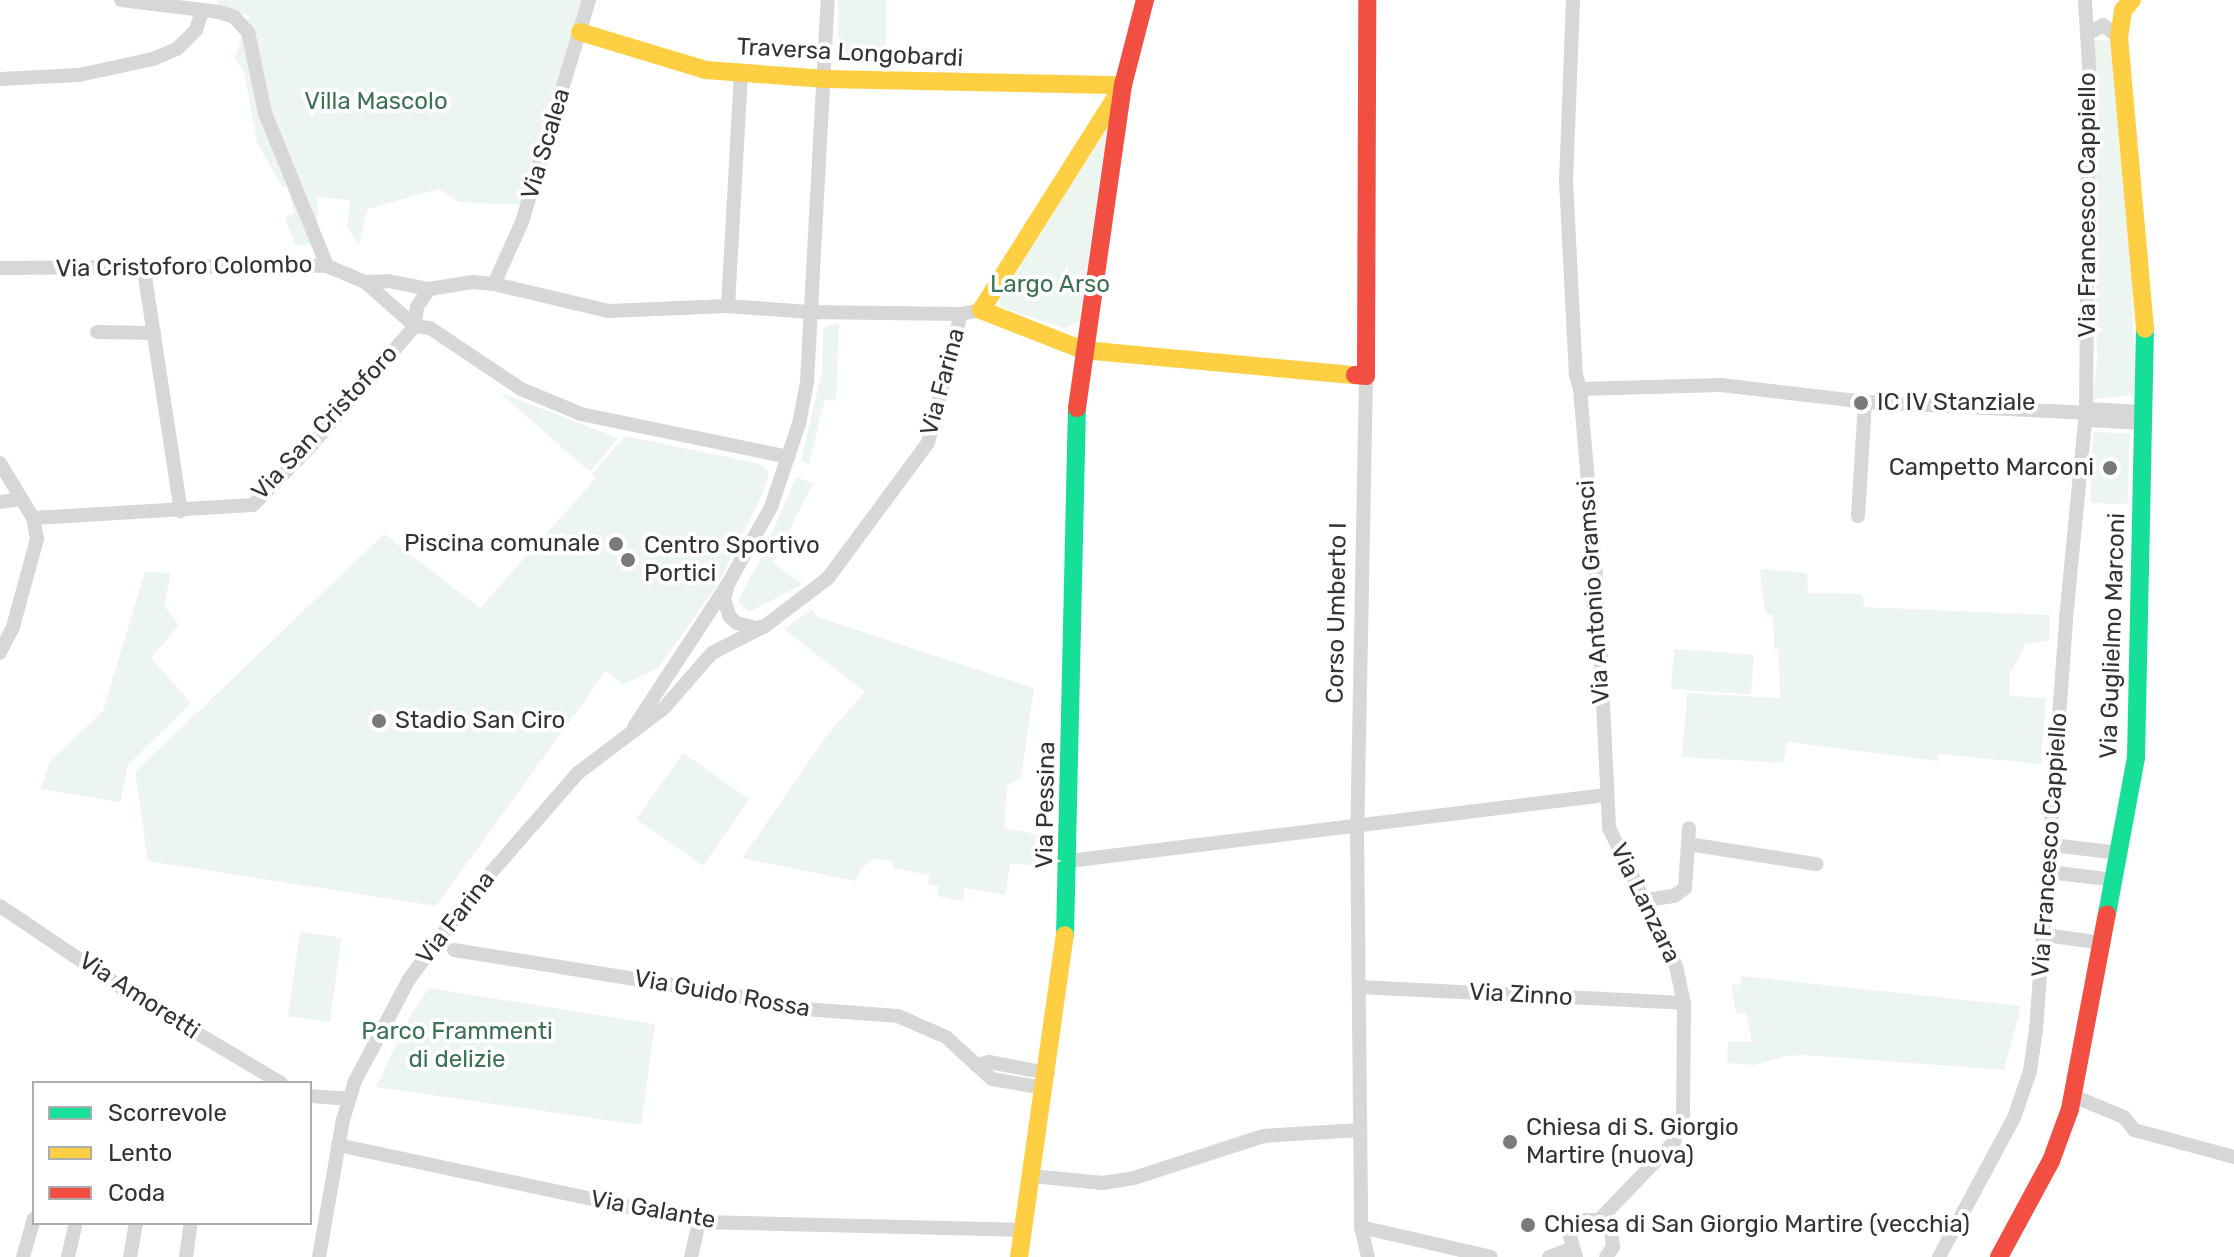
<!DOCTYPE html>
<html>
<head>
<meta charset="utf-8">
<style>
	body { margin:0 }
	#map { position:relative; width:2234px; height:1257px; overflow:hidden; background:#fff; font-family:Rubik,sans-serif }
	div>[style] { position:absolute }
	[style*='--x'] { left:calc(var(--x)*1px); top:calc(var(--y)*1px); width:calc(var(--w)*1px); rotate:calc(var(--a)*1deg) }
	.green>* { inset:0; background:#edf5f0; transform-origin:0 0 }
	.street>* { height:14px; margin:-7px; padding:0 7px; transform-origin:7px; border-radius:7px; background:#d7d7d7 }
	.fast>* { height:18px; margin:-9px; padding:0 9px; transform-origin:9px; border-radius:9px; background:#16e098 }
	.slow>* { height:18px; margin:-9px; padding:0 9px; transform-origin:9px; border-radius:9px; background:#ffcf43 }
	.jam>* { height:18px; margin:-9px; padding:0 9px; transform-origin:9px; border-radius:9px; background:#f24e42 }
	.dots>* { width:22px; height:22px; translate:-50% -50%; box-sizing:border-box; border:4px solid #fff; border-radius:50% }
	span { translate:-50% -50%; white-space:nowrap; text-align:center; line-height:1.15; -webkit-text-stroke:8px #fff; paint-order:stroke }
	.street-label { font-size:24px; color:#333 }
	.park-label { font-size:24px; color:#3d7156 }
	.poi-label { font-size:24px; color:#333 }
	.left { translate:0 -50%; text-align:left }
	.right { translate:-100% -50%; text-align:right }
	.legend { position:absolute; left:32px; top:1081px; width:280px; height:144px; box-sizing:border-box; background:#fff; border:2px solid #adadad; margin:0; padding:10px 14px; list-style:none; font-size:24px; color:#333 }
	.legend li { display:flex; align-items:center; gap:16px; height:40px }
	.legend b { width:40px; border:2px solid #adadad }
</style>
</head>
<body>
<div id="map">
	<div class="green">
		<i style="clip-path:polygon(218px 0,583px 0,522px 205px,459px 202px,439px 189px,367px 209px,359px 245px,347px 227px,350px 200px,317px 197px,318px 242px,295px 246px,285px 217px,294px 213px,288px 189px,282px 186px,257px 143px,244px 72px,235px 58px,249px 16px,217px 8px)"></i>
		<i style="left:838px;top:0;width:48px;height:62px"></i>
		<i style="clip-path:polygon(2091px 40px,2114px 40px,2131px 245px,2135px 395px,2093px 399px,2097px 359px)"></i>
		<i style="clip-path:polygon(1107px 128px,1079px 321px,1065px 328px,1001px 307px,998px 301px)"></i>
		<i style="clip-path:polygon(839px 323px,836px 401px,825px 399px,809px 464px,801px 461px,822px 371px,823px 328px)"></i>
		<i style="clip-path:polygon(499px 392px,618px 438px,590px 472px)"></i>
		<i style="left:2093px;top:432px;width:37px;height:71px;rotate:2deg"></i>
		<i style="clip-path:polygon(625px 436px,756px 463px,766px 468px,769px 474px,763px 493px,718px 584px,658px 668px,623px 685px,606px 671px,436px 906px,148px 861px,135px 772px,384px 534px,480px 608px,596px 478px,592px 474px)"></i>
		<i style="clip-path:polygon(796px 477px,813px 483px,773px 563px,803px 584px,749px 612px,739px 603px,740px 597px,764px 552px)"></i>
		<i style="clip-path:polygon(1760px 569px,1807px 573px,1808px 593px,1863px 594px,1864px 607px,2050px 615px,2049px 640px,2025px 645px,2010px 674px,2009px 696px,2046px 698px,2041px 764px,1939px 754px,1938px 761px,1788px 742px,1783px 763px,1682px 757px,1687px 693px,1780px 698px,1779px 649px,1774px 649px,1773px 615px,1765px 614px)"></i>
		<i style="clip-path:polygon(145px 572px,171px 573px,164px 606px,179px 625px,151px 658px,191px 703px,128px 765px,120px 802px,41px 789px,50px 761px,103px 711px)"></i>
		<i style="clip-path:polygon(813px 609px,817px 617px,1034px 688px,1021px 777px,1007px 786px,1004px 828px,1040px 835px,1039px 865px,1010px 864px,1005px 895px,965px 888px,963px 901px,937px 896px,939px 886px,928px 884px,929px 875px,893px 868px,893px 861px,873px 859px,859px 871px,856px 881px,742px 858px,830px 731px,865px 692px,784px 629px)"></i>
		<i style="left:1674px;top:649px;width:80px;height:40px;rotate:4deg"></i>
		<i style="left:683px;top:753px;width:81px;height:81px;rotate:35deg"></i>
		<i style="left:300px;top:932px;width:42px;height:85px;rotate:8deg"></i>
		<i style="clip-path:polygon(1741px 976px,2021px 1006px,2004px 1070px,1805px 1055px,1786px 1056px,1755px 1065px,1727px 1063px,1728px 1042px,1752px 1042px,1746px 1013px,1736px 1014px,1731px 984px,1741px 985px)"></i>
		<i style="clip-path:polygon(429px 988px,655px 1024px,641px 1125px,376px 1087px,409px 1018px)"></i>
	</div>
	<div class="street">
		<i style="--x:121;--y:0;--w:99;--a:7"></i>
		<i style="--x:219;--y:12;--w:16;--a:18"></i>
		<i style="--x:234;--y:17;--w:21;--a:47"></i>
		<i style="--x:248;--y:32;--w:83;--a:78.1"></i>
		<i style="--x:265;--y:113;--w:165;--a:67.9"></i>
		<i style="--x:1573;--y:0;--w:180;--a:92.2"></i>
		<i style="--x:1566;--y:180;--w:195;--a:87.1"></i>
		<i style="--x:1576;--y:375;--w:15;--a:74"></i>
		<i style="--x:1580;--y:389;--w:213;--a:85.1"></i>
		<i style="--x:1598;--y:601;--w:227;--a:87.2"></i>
		<i style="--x:1609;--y:828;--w:153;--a:64.1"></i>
		<i style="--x:1676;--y:966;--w:38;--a:78"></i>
		<i style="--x:1684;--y:1003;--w:111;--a:90.5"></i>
		<i style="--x:1683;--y:1114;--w:29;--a:108"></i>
		<i style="--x:1674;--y:1142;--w:108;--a:133.9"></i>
		<i style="--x:2088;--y:34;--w:17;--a:-31"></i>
		<i style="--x:2103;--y:25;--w:20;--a:37"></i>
		<i style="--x:0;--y:79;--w:79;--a:-2.9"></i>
		<i style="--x:79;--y:75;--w:76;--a:-12.2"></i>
		<i style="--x:153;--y:59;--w:26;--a:-23"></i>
		<i style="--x:177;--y:49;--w:27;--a:-45"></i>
		<i style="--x:196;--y:30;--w:20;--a:-72"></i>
		<i style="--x:0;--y:268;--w:327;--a:-0.4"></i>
		<i style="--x:327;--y:266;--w:41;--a:22.8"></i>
		<i style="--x:365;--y:282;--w:67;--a:41.3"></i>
		<i style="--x:144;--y:270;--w:244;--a:81.3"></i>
		<i style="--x:365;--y:282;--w:23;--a:-2"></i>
		<i style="--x:388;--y:281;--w:42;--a:11"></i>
		<i style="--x:494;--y:284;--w:68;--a:-65.7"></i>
		<i style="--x:522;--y:222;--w:232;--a:-73.2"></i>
		<i style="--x:728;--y:306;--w:234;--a:-86.8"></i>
		<i style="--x:415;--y:326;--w:19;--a:-84"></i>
		<i style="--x:417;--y:307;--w:22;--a:-56"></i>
		<i style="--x:429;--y:289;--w:44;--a:-9.2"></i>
		<i style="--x:472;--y:282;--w:22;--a:5"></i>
		<i style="--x:494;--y:284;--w:117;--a:13.3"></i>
		<i style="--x:608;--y:311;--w:120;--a:-2.4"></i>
		<i style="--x:728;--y:306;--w:81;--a:4.2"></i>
		<i style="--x:809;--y:312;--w:152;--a:0.8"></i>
		<i style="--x:961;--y:314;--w:20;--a:-11"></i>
		<i style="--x:415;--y:326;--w:15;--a:8"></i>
		<i style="--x:430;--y:328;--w:110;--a:33.8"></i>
		<i style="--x:521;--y:389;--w:65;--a:22.6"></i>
		<i style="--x:581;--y:414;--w:212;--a:11.7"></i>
		<i style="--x:97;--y:332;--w:57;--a:1"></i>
		<i style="--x:1366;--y:376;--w:449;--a:91.1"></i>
		<i style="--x:1357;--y:825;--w:402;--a:89.4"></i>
		<i style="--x:1361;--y:1227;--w:31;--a:77"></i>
		<i style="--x:1580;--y:389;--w:141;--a:-1.6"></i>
		<i style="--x:1721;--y:385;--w:145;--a:6.7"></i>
		<i style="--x:1865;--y:402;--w:221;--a:2.8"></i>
		<i style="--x:2087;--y:409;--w:56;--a:3.1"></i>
		<i style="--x:2086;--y:420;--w:57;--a:3"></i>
		<i style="--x:0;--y:463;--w:64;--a:59"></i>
		<i style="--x:33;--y:518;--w:21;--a:79"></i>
		<i style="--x:37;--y:539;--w:91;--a:105.3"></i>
		<i style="--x:13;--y:627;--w:29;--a:117"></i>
		<i style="--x:0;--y:502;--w:21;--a:-8"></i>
		<i style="--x:1858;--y:516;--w:114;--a:-86.5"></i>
		<i style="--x:33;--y:518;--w:220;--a:-3.4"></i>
		<i style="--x:253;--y:505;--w:78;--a:-45.5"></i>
		<i style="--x:308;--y:449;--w:163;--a:-49"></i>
		<i style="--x:727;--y:589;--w:10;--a:107"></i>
		<i style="--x:724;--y:599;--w:19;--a:72"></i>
		<i style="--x:730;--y:617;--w:9;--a:41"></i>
		<i style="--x:737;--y:623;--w:20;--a:15"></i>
		<i style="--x:756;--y:628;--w:9;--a:-13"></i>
		<i style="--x:765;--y:626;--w:79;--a:-37.3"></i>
		<i style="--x:828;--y:578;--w:168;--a:-53.5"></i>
		<i style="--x:928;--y:443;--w:133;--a:-75.7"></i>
		<i style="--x:634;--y:727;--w:171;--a:-56.7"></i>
		<i style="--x:728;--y:584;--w:88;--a:-60.8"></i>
		<i style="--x:771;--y:507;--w:88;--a:-71.4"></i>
		<i style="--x:799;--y:424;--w:43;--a:-79.2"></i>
		<i style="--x:807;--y:382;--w:383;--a:-86.9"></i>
		<i style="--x:1688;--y:844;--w:130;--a:8.9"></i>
		<i style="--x:2052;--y:845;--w:68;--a:6.7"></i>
		<i style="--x:1069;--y:861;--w:541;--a:-7.01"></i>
		<i style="--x:2049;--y:872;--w:65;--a:7"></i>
		<i style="--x:1645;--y:900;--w:29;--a:-8"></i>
		<i style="--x:1674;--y:896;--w:14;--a:-36"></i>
		<i style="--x:1685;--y:888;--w:60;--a:-86.2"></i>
		<i style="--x:0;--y:906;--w:158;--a:33.9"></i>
		<i style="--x:131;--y:994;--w:174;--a:30.7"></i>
		<i style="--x:2045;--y:935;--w:59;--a:7.9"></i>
		<i style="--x:454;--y:950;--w:272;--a:9.1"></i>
		<i style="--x:723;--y:993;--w:70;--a:12.4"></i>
		<i style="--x:791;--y:1008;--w:107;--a:4.3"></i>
		<i style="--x:898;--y:1016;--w:52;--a:23.6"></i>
		<i style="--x:946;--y:1037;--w:62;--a:42.4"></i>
		<i style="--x:992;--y:1079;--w:53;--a:9.8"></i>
		<i style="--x:1359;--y:987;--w:325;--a:2.8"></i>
		<i style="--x:976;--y:1065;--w:13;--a:-13"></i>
		<i style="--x:989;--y:1062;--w:60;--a:10.6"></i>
		<i style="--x:310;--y:1096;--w:39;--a:4"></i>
		<i style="--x:2073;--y:1096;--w:55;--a:22.4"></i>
		<i style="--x:2124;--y:1117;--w:16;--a:52"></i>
		<i style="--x:2134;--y:1130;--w:104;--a:15.1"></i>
		<i style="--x:338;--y:1145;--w:369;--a:12"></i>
		<i style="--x:699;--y:1222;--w:323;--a:1.4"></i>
		<i style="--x:1032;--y:1176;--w:71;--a:5.6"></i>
		<i style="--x:1103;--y:1183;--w:31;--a:-9"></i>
		<i style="--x:1134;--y:1178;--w:136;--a:-18"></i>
		<i style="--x:1263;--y:1136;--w:97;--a:-3.5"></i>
		<i style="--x:1361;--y:1227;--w:133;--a:13"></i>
		<i style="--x:23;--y:1257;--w:40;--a:-74"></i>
		<i style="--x:68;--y:1257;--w:35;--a:-77"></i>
		<i style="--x:130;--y:1257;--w:35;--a:-80"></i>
		<i style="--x:186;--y:1257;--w:34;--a:-82"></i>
		<i style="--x:319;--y:1257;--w:139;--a:-80.1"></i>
		<i style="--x:343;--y:1120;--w:39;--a:-73"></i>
		<i style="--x:354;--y:1083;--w:118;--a:-62.1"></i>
		<i style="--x:409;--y:979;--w:110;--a:-53.1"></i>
		<i style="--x:475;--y:891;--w:157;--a:-48.9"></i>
		<i style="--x:578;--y:773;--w:108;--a:-37.1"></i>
		<i style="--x:664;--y:708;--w:73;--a:-48.9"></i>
		<i style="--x:712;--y:653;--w:59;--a:-27"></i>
		<i style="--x:691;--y:1257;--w:36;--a:-77"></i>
		<i style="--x:1549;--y:1257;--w:23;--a:-20"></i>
		<i style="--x:1576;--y:1257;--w:22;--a:-106"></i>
		<i style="--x:1570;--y:1236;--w:12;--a:-59"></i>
		<i style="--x:1576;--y:1226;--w:12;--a:-31"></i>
		<i style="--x:1586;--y:1220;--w:13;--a:0"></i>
		<i style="--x:1599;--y:1220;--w:16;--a:43"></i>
		<i style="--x:1611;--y:1231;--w:16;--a:83"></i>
		<i style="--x:1613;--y:1247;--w:12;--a:125"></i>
		<i style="--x:1939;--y:1257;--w:158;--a:-61.7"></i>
		<i style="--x:2014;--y:1118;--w:50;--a:-71.2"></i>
		<i style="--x:2030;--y:1071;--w:41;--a:-81.7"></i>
		<i style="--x:2036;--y:1030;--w:412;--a:-85.8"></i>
		<i style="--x:2066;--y:619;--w:207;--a:-84.5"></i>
		<i style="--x:2086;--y:413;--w:347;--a:-89.5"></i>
		<i style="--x:2089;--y:66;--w:66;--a:-93.5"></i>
	</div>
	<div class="fast">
		<i style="--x:2107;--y:914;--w:159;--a:-79.5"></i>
		<i style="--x:2136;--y:758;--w:429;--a:-88.8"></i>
		<i style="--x:1065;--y:935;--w:527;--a:-88.7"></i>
	</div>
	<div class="slow">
		<i style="--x:2132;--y:0;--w:13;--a:132"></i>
		<i style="--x:2123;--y:10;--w:27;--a:98"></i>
		<i style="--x:2119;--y:37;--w:293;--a:84.9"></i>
		<i style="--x:580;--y:32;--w:132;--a:16.8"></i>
		<i style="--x:706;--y:70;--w:119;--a:4.3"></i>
		<i style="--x:825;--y:79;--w:298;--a:1.2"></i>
		<i style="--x:1119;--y:92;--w:258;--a:122.3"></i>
		<i style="--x:981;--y:310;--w:110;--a:21.4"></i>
		<i style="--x:1083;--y:350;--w:273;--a:5.3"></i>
		<i style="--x:1019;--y:1257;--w:325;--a:-81.9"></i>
	</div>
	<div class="jam">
		<i style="--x:1355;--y:375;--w:11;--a:5"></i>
		<i style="--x:1366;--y:376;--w:376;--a:-89.8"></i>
		<i style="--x:1077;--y:408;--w:326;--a:-81.9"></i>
		<i style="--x:1123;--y:85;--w:88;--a:-75.5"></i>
		<i style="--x:1999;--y:1257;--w:109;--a:-61.6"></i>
		<i style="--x:2051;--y:1161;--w:55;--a:-69.9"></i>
		<i style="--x:2070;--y:1109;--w:198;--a:-79.3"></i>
	</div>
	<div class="dots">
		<i style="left:1861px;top:403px;background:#7a7a7a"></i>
		<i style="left:2110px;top:468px;background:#7a7a7a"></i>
		<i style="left:616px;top:544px;background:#7a7a7a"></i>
		<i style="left:628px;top:560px;background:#7a7a7a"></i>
		<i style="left:379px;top:721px;background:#7a7a7a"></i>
		<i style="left:1510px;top:1142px;background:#7a7a7a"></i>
		<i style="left:1528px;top:1225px;background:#7a7a7a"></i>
	</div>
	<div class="street-label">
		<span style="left:850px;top:53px;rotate:3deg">Traversa Longobardi</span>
		<span style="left:546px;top:144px;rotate:-73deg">Via Scalea</span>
		<span style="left:2088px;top:205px;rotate:-90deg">Via Francesco Cappiello</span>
		<span style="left:184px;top:267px;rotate:-1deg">Via Cristoforo Colombo</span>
		<span style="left:943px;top:382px;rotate:-75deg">Via Farina</span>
		<span style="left:325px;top:423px;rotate:-47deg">Via San Cristoforo</span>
		<span style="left:1594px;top:592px;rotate:-94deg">Via Antonio Gramsci</span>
		<span style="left:1337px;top:613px;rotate:-89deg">Corso Umberto I</span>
		<span style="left:2113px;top:636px;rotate:-88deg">Via Guglielmo Marconi</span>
		<span style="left:1046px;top:805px;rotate:-89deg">Via Pessina</span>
		<span style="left:2050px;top:845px;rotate:-86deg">Via Francesco Cappiello</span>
		<span style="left:1645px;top:903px;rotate:64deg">Via Lanzara</span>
		<span style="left:456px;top:918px;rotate:-52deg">Via Farina</span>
		<span style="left:722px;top:994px;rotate:10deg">Via Guido Rossa</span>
		<span style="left:1521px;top:995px;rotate:3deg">Via Zinno</span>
		<span style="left:139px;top:996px;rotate:33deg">Via Amoretti</span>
		<span style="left:653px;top:1210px;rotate:10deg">Via Galante</span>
	</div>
	<div class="park-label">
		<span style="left:376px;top:102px">Villa Mascolo</span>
		<span style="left:1050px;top:285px">Largo Arso</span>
		<span style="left:457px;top:1046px">Parco Frammenti<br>di delizie</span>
	</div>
	<div class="poi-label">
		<span class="left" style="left:1877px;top:403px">IC IV Stanziale</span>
		<span class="right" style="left:2094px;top:468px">Campetto Marconi</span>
		<span class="right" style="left:600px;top:544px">Piscina comunale</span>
		<span class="left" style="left:644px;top:560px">Centro Sportivo<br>Portici</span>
		<span class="left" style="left:395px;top:721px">Stadio San Ciro</span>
		<span class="left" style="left:1526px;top:1142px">Chiesa di S. Giorgio<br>Martire (nuova)</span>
		<span class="left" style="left:1544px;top:1225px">Chiesa di San Giorgio Martire (vecchia)</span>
	</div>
	<ul class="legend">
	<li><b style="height:10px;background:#16e098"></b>Scorrevole</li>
	<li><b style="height:10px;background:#ffcf43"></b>Lento</li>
	<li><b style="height:10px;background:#f24e42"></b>Coda</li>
	</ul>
</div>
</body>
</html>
